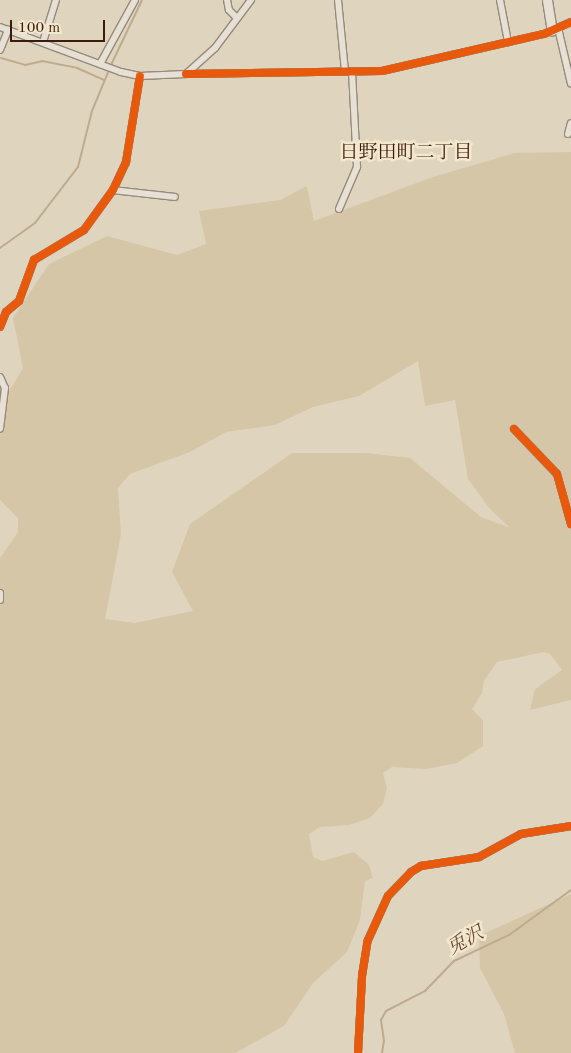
<!DOCTYPE html>
<html>
<head>
<meta charset="utf-8">
<style>
	body { margin:0 }
	#map { position:relative; width:571px; height:1053px; overflow:hidden; background:#dfd5bf; font-family:"Old Standard TT","Noto Serif JP",serif }
	div>[style] { position:absolute }
	[style*='--x'] { left:calc(var(--x)*1px); top:calc(var(--y)*1px); width:calc(var(--w)*1px); rotate:calc(var(--a)*1deg) }
	.green>* { inset:0; background:#d6c6a8 }
	.stream>* { height:2px; margin:-1px; padding:0 1px; transform-origin:1px; border-radius:1px; background:#beab8f }
	.roads { filter:drop-shadow(1px 0 #958a7c) drop-shadow(-1px 0 #958a7c) drop-shadow(0 1px #958a7c) drop-shadow(0 -1px #958a7c) }
	.street>* { height:6px; margin:-3px; padding:0 3px; transform-origin:3px; border-radius:3px; background:#e6e0d5 }
	.secondary>* { height:9px; margin:-4.5px; padding:0 4.5px; transform-origin:4.5px; border-radius:4.5px; background:#e6e0d5 }
	.cycleway>* { height:8px; margin:-4px; padding:0 4px; transform-origin:4px; border-radius:4px; background:#e8590c }
	span { translate:-50% -50%; white-space:nowrap; text-align:center; line-height:1.15; -webkit-text-stroke:5px #f3e7cd; paint-order:stroke }
	.neighbourhood-label { font-size:19px; color:#3c1a0c }
	.water-label { font-size:19px; color:#654632; font-style:italic }
	.scale { position:absolute; left:10px; top:20px; width:95px; height:22px; box-sizing:border-box; border:2px solid #3c1a0c; border-top:0; padding-left:6px; font-size:15px; line-height:18px; white-space:nowrap; color:#3c1a0c; -webkit-text-stroke:4px #f3e7cd; paint-order:stroke }
</style>
</head>
<body>
<div id="map">
	<div class="green">
		<i style="clip-path:polygon(evenodd,571px 152px,571px 700px,530px 710px,535px 689px,562px 670px,550px 654px,544px 652px,497px 662px,484px 681px,482px 693px,472px 709px,483px 720px,483px 746px,457px 763px,426px 769px,392px 767px,383px 773px,387px 788px,383px 804px,370px 818px,349px 825px,320px 827px,309px 834px,313px 857px,322px 861px,354px 852px,369px 865px,373px 878px,365px 881px,360px 920px,347px 952px,313px 983px,284px 1026px,235px 1053px,0 1053px,0 558px,18px 532px,18px 518px,0 500px,0 437px,8px 393px,23px 368px,13px 318px,49px 264px,107px 236px,177px 255px,206px 244px,199px 211px,280px 200px,307px 186px,314px 221px,430px 178px,514px 153px,571px 152px,418px 361px,425px 406px,455px 400px,468px 479px,490px 509px,510px 528px,481px 517px,410px 458px,367px 453px,292px 453px,190px 524px,172px 572px,193px 611px,135px 623px,105px 619px,121px 534px,118px 488px,130px 474px,190px 452px,226px 432px,275px 425px,313px 407px,359px 396px,418px 361px)"></i>
		<i style="clip-path:polygon(571px 894px,571px 1053px,515px 1053px,504px 1014px,480px 968px,479px 936px)"></i>
	</div>
	<div class="stream">
		<i style="--x:1;--y:58;--w:25;--a:16"></i>
		<i style="--x:25;--y:65;--w:17;--a:-13"></i>
		<i style="--x:42;--y:61;--w:36;--a:11"></i>
		<i style="--x:77;--y:68;--w:30;--a:24"></i>
		<i style="--x:111;--y:65;--w:72;--a:-64.5"></i>
		<i style="--x:0;--y:248;--w:43;--a:-35.5"></i>
		<i style="--x:35;--y:223;--w:71;--a:-52.5"></i>
		<i style="--x:78;--y:167;--w:58;--a:-76"></i>
		<i style="--x:92;--y:111;--w:44;--a:-67.5"></i>
		<i style="--x:382;--y:1053;--w:12;--a:-81"></i>
		<i style="--x:384;--y:1041;--w:21;--a:-98"></i>
		<i style="--x:381;--y:1020;--w:10;--a:-61"></i>
		<i style="--x:386;--y:1011;--w:44;--a:-27.1"></i>
		<i style="--x:425;--y:991;--w:42;--a:-46"></i>
		<i style="--x:454;--y:961;--w:61;--a:-25.3"></i>
		<i style="--x:509;--y:935;--w:77;--a:-36"></i>
	</div>
	<div class="roads">
		<div class="street">
			<i style="--x:227;--y:0;--w:10;--a:79"></i>
			<i style="--x:229;--y:10;--w:11;--a:45"></i>
			<i style="--x:338;--y:0;--w:72;--a:84.4"></i>
			<i style="--x:500;--y:0;--w:43;--a:79.2"></i>
			<i style="--x:0;--y:27;--w:129;--a:20.4"></i>
			<i style="--x:121;--y:72;--w:19;--a:12"></i>
			<i style="--x:140;--y:76;--w:46;--a:-2.5"></i>
			<i style="--x:186;--y:74;--w:39;--a:-42"></i>
			<i style="--x:215;--y:48;--w:60;--a:-53.1"></i>
			<i style="--x:558;--y:28;--w:57;--a:76.9"></i>
			<i style="--x:43;--y:42;--w:44;--a:-72.8"></i>
			<i style="--x:0;--y:50;--w:22;--a:-68"></i>
			<i style="--x:100;--y:64;--w:73;--a:-61.3"></i>
			<i style="--x:186;--y:74;--w:196;--a:-0.9"></i>
			<i style="--x:382;--y:71;--w:166;--a:-12.9"></i>
			<i style="--x:544;--y:34;--w:30;--a:-24"></i>
			<i style="--x:568;--y:134;--w:11;--a:-75"></i>
			<i style="--x:113;--y:190;--w:62;--a:6.4"></i>
			<i style="--x:339;--y:209;--w:46;--a:-66.8"></i>
			<i style="--x:357;--y:167;--w:95;--a:-93"></i>
			<i style="--x:0;--y:327;--w:16;--a:-68"></i>
			<i style="--x:6;--y:312;--w:17;--a:-40"></i>
			<i style="--x:19;--y:301;--w:44;--a:-69.9"></i>
			<i style="--x:34;--y:260;--w:58;--a:-31"></i>
			<i style="--x:84;--y:230;--w:49;--a:-54.1"></i>
			<i style="--x:113;--y:190;--w:31;--a:-65"></i>
			<i style="--x:126;--y:162;--w:87;--a:-80.8"></i>
			<i style="--x:0;--y:377;--w:12;--a:66"></i>
			<i style="--x:5;--y:388;--w:41;--a:97"></i>
			<i style="--x:514;--y:429;--w:62;--a:46.3"></i>
			<i style="--x:557;--y:474;--w:52;--a:74.4"></i>
			<i style="--x:0;--y:593;--w:7;--a:90"></i>
			<i style="--x:358;--y:1053;--w:77;--a:-87"></i>
			<i style="--x:362;--y:976;--w:36;--a:-81"></i>
			<i style="--x:368;--y:940;--w:48;--a:-65.6"></i>
			<i style="--x:388;--y:896;--w:33;--a:-46"></i>
			<i style="--x:411;--y:872;--w:12;--a:-31"></i>
			<i style="--x:421;--y:866;--w:59;--a:-8.8"></i>
			<i style="--x:479;--y:857;--w:48;--a:-28.7"></i>
			<i style="--x:521;--y:834;--w:51;--a:-9.1"></i>
		</div>
		<div class="secondary">
			<i style="--x:547;--y:0;--w:31;--a:81"></i>
		</div>
	</div>
	<div class="cycleway">
		<i style="--x:186;--y:74;--w:196;--a:-0.9"></i>
		<i style="--x:382;--y:71;--w:166;--a:-12.9"></i>
		<i style="--x:544;--y:34;--w:30;--a:-24"></i>
		<i style="--x:0;--y:327;--w:16;--a:-68"></i>
		<i style="--x:6;--y:312;--w:17;--a:-40"></i>
		<i style="--x:19;--y:301;--w:44;--a:-69.9"></i>
		<i style="--x:34;--y:260;--w:58;--a:-31"></i>
		<i style="--x:84;--y:230;--w:49;--a:-54.1"></i>
		<i style="--x:113;--y:190;--w:31;--a:-65"></i>
		<i style="--x:126;--y:162;--w:87;--a:-80.8"></i>
		<i style="--x:514;--y:429;--w:62;--a:46.3"></i>
		<i style="--x:557;--y:474;--w:52;--a:74.4"></i>
		<i style="--x:358;--y:1053;--w:77;--a:-87"></i>
		<i style="--x:362;--y:976;--w:36;--a:-81"></i>
		<i style="--x:368;--y:940;--w:48;--a:-65.6"></i>
		<i style="--x:388;--y:896;--w:33;--a:-46"></i>
		<i style="--x:411;--y:872;--w:12;--a:-31"></i>
		<i style="--x:421;--y:866;--w:59;--a:-8.8"></i>
		<i style="--x:479;--y:857;--w:48;--a:-28.7"></i>
		<i style="--x:521;--y:834;--w:51;--a:-9.1"></i>
	</div>
	<div class="neighbourhood-label">
		<span style="left:406px;top:154px">日野田町二丁目</span>
	</div>
	<div class="water-label">
		<span style="left:466px;top:942px;rotate:-29deg">兎沢</span>
	</div>
	<div class="scale">100 m</div>
</div>
</body>
</html>
